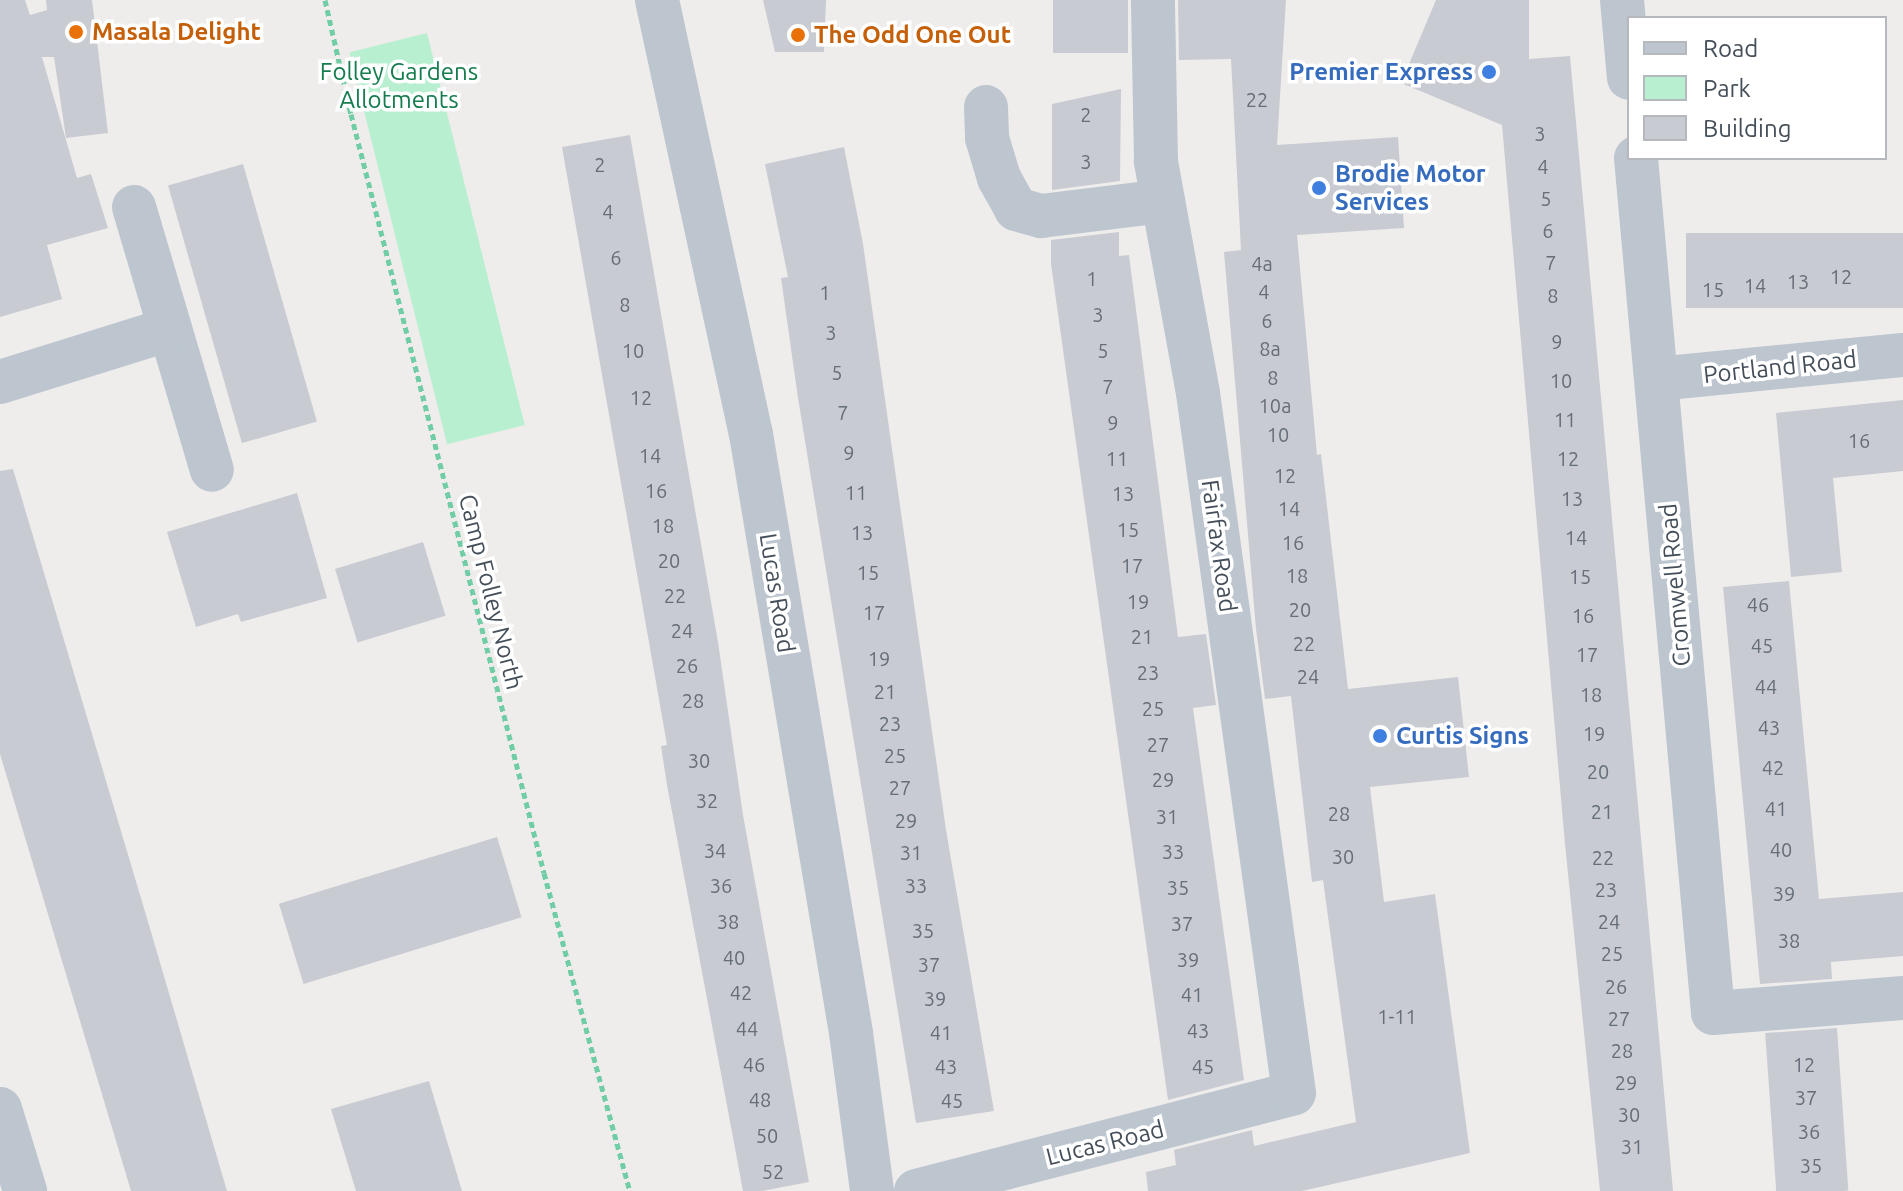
<!DOCTYPE html>
<html>
<head>
<meta charset="utf-8">
<style>
	body { margin:0 }
	#map { position:relative; width:1903px; height:1191px; overflow:hidden; background:#efecec; font-family:Ubuntu,sans-serif }
	div>[style] { position:absolute }
	[style*='--x'] { left:calc(var(--x)*1px); top:calc(var(--y)*1px); width:calc(var(--w)*1px); rotate:calc(var(--a)*1deg) }
	.green>* { inset:0; background:#b9efd1; transform-origin:0 0 }
	.building>* { inset:0; background:#c9cbd2; transform-origin:0 0 }
	.path>* { height:5px; margin-top:-2.5px; transform-origin:0; background:repeating-linear-gradient(90deg,#70cda5 0 6px,transparent 0 10px) }
	.minor>* { height:44px; margin:-22px; padding:0 22px; transform-origin:22px; border-radius:22px; background:#bdc6cf }
	.dots>* { width:22px; height:22px; translate:-50% -50%; box-sizing:border-box; border:4px solid #fff; border-radius:50% }
	span { translate:-50% -50%; white-space:nowrap; text-align:center; line-height:1.15; -webkit-text-stroke:7px #fff; paint-order:stroke }
	.number-label { font-size:20px; color:#666e78 }
	.number-label span { -webkit-text-stroke-width:0 }
	.food-label { font-size:24px; color:#c56008; font-weight:700 }
	.left { translate:0 -50%; text-align:left }
	.park-label { font-size:24px; color:#157c4e }
	.shop-label { font-size:24px; color:#366cbe; font-weight:700 }
	.right { translate:-100% -50%; text-align:right }
	.street-label { font-size:24px; color:#454f5a }
	.legend { position:absolute; left:1627px; top:16px; width:260px; height:144px; box-sizing:border-box; background:#fff; border:2px solid #b5b9bd; margin:0; padding:10px 14px; list-style:none; font-size:24px; color:#454f5a }
	.legend li { display:flex; align-items:center; gap:16px; height:40px }
	.legend b { width:40px; border:2px solid #b5b9bd }
</style>
</head>
<body>
<div id="map">
	<div class="green">
		<i style="left:427px;top:33px;width:404px;height:80px;rotate:76deg"></i>
	</div>
	<div class="building">
		<i style="clip-path:polygon(0 0,25px 0,30px 15px,47px 10px,46px 0,92px 0,108px 133px,66px 138px,54px 57px,42px 57px,77px 178px,91px 174px,108px 228px,47px 245px,62px 299px,0 317px)"></i>
		<i style="clip-path:polygon(763px 0,826px 0,824px 52px,775px 52px)"></i>
		<i style="left:1053px;top:0;width:75px;height:53px"></i>
		<i style="clip-path:polygon(1178px 0,1286px 0,1277px 145px,1398px 137px,1404px 228px,1297px 235px,1317px 455px,1321px 454px,1348px 689px,1458px 677px,1469px 777px,1370px 787px,1384px 902px,1435px 894px,1470px 1153px,1302px 1191px,1148px 1191px,1146px 1172px,1176px 1165px,1174px 1150px,1252px 1130px,1254px 1146px,1356px 1122px,1323px 880px,1312px 882px,1291px 696px,1265px 699px,1256px 629px,1224px 252px,1241px 250px,1231px 59px,1179px 60px)"></i>
		<i style="clip-path:polygon(1436px 0,1529px 0,1529px 59px,1570px 56px,1673px 1191px,1600px 1191px,1565px 844px,1502px 125px,1401px 83px)"></i>
		<i style="clip-path:polygon(1121px 89px,1120px 181px,1052px 190px,1052px 104px)"></i>
		<i style="clip-path:polygon(630px 135px,718px 642px,743px 815px,809px 1182px,762px 1191px,743px 1191px,667px 785px,661px 746px,667px 745px,562px 147px)"></i>
		<i style="clip-path:polygon(844px 147px,863px 244px,946px 830px,994px 1111px,916px 1123px,798px 398px,781px 278px,788px 277px,765px 164px)"></i>
		<i style="left:243px;top:164px;width:268px;height:78px;rotate:74deg"></i>
		<i style="clip-path:polygon(1119px 232px,1119px 256px,1129px 255px,1178px 637px,1206px 634px,1216px 705px,1193px 708px,1244px 1080px,1168px 1100px,1051px 264px,1051px 240px)"></i>
		<i style="left:1903px;top:233px;width:75px;height:217px;rotate:90deg"></i>
		<i style="clip-path:polygon(1903px 400px,1903px 471px,1833px 478px,1842px 572px,1791px 577px,1776px 413px)"></i>
		<i style="clip-path:polygon(13px 469px,149px 925px,227px 1191px,131px 1191px,0 754px,0 471px)"></i>
		<i style="clip-path:polygon(297px 493px,327px 598px,241px 622px,238px 614px,196px 627px,167px 532px)"></i>
		<i style="left:423px;top:542px;width:77px;height:92px;rotate:73deg"></i>
		<i style="clip-path:polygon(1789px 581px,1819px 899px,1903px 892px,1903px 956px,1831px 962px,1832px 979px,1760px 984px,1723px 587px)"></i>
		<i style="left:497px;top:837px;width:84px;height:228px;rotate:73deg"></i>
		<i style="left:1837px;top:1028px;width:163px;height:72px;rotate:86deg"></i>
		<i style="clip-path:polygon(429px 1081px,462px 1191px,356px 1191px,331px 1109px)"></i>
	</div>
	<div class="path">
		<i style="--x:325;--y:0;--w:117;--a:77.2"></i>
		<i style="--x:351;--y:114;--w:783;--a:75.73"></i>
		<i style="--x:544;--y:873;--w:329;--a:74.9"></i>
	</div>
	<div class="minor">
		<i style="--x:657;--y:0;--w:444;--a:77.8"></i>
		<i style="--x:751;--y:434;--w:607;--a:80.52"></i>
		<i style="--x:851;--y:1033;--w:159;--a:82.4"></i>
		<i style="--x:1622;--y:0;--w:78;--a:84.9"></i>
		<i style="--x:986;--y:107;--w:31;--a:88"></i>
		<i style="--x:987;--y:138;--w:42;--a:73.3"></i>
		<i style="--x:999;--y:178;--w:35;--a:61"></i>
		<i style="--x:1016;--y:209;--w:26;--a:16"></i>
		<i style="--x:1041;--y:216;--w:123;--a:-7"></i>
		<i style="--x:1636;--y:158;--w:858;--a:84.85"></i>
		<i style="--x:1713;--y:1013;--w:191;--a:-4.5"></i>
		<i style="--x:134;--y:207;--w:274;--a:73.5"></i>
		<i style="--x:1657;--y:379;--w:247;--a:-5.6"></i>
		<i style="--x:0;--y:382;--w:178;--a:-17.3"></i>
		<i style="--x:0;--y:1109;--w:86;--a:73"></i>
		<i style="--x:916;--y:1191;--w:390;--a:-14.5"></i>
		<i style="--x:1294;--y:1093;--w:707;--a:-97.81"></i>
		<i style="--x:1198;--y:393;--w:236;--a:-100.3"></i>
		<i style="--x:1156;--y:161;--w:161;--a:-91.1"></i>
	</div>
	<div class="dots">
		<i style="left:76px;top:32px;background:#e8710a"></i>
		<i style="left:798px;top:35px;background:#e8710a"></i>
		<i style="left:1489px;top:72px;background:#3f7fe0"></i>
		<i style="left:1319px;top:188px;background:#3f7fe0"></i>
		<i style="left:1380px;top:736px;background:#3f7fe0"></i>
	</div>
	<div class="number-label">
		<span style="left:1257px;top:99px">22</span>
		<span style="left:1086px;top:114px">2</span>
		<span style="left:1540px;top:133px">3</span>
		<span style="left:1086px;top:161px">3</span>
		<span style="left:600px;top:164px">2</span>
		<span style="left:1543px;top:166px">4</span>
		<span style="left:1546px;top:198px">5</span>
		<span style="left:608px;top:211px">4</span>
		<span style="left:1548px;top:230px">6</span>
		<span style="left:616px;top:257px">6</span>
		<span style="left:1551px;top:262px">7</span>
		<span style="left:1262px;top:263px">4a</span>
		<span style="left:1841px;top:276px">12</span>
		<span style="left:1092px;top:278px">1</span>
		<span style="left:1798px;top:281px">13</span>
		<span style="left:1755px;top:285px">14</span>
		<span style="left:1713px;top:289px">15</span>
		<span style="left:1264px;top:291px">4</span>
		<span style="left:825px;top:292px">1</span>
		<span style="left:1553px;top:295px">8</span>
		<span style="left:625px;top:304px">8</span>
		<span style="left:1098px;top:314px">3</span>
		<span style="left:1267px;top:320px">6</span>
		<span style="left:831px;top:332px">3</span>
		<span style="left:1557px;top:341px">9</span>
		<span style="left:1270px;top:348px">8a</span>
		<span style="left:633px;top:350px">10</span>
		<span style="left:1103px;top:350px">5</span>
		<span style="left:837px;top:372px">5</span>
		<span style="left:1273px;top:377px">8</span>
		<span style="left:1561px;top:380px">10</span>
		<span style="left:1108px;top:386px">7</span>
		<span style="left:641px;top:397px">12</span>
		<span style="left:1275px;top:405px">10a</span>
		<span style="left:843px;top:412px">7</span>
		<span style="left:1565px;top:419px">11</span>
		<span style="left:1113px;top:422px">9</span>
		<span style="left:1278px;top:434px">10</span>
		<span style="left:1859px;top:440px">16</span>
		<span style="left:849px;top:452px">9</span>
		<span style="left:650px;top:455px">14</span>
		<span style="left:1117px;top:458px">11</span>
		<span style="left:1568px;top:458px">12</span>
		<span style="left:1285px;top:475px">12</span>
		<span style="left:656px;top:490px">16</span>
		<span style="left:856px;top:492px">11</span>
		<span style="left:1123px;top:493px">13</span>
		<span style="left:1572px;top:498px">13</span>
		<span style="left:1289px;top:508px">14</span>
		<span style="left:663px;top:525px">18</span>
		<span style="left:1128px;top:529px">15</span>
		<span style="left:862px;top:532px">13</span>
		<span style="left:1576px;top:537px">14</span>
		<span style="left:1293px;top:542px">16</span>
		<span style="left:669px;top:560px">20</span>
		<span style="left:1132px;top:565px">17</span>
		<span style="left:868px;top:572px">15</span>
		<span style="left:1297px;top:575px">18</span>
		<span style="left:1580px;top:576px">15</span>
		<span style="left:675px;top:595px">22</span>
		<span style="left:1138px;top:601px">19</span>
		<span style="left:1758px;top:604px">46</span>
		<span style="left:1300px;top:609px">20</span>
		<span style="left:874px;top:612px">17</span>
		<span style="left:1583px;top:615px">16</span>
		<span style="left:682px;top:630px">24</span>
		<span style="left:1142px;top:636px">21</span>
		<span style="left:1304px;top:643px">22</span>
		<span style="left:1762px;top:645px">45</span>
		<span style="left:1587px;top:654px">17</span>
		<span style="left:879px;top:658px">19</span>
		<span style="left:687px;top:665px">26</span>
		<span style="left:1148px;top:672px">23</span>
		<span style="left:1308px;top:676px">24</span>
		<span style="left:1766px;top:686px">44</span>
		<span style="left:885px;top:691px">21</span>
		<span style="left:1591px;top:694px">18</span>
		<span style="left:693px;top:700px">28</span>
		<span style="left:1153px;top:708px">25</span>
		<span style="left:890px;top:723px">23</span>
		<span style="left:1769px;top:727px">43</span>
		<span style="left:1594px;top:733px">19</span>
		<span style="left:1158px;top:744px">27</span>
		<span style="left:895px;top:755px">25</span>
		<span style="left:699px;top:760px">30</span>
		<span style="left:1773px;top:767px">42</span>
		<span style="left:1598px;top:771px">20</span>
		<span style="left:1163px;top:779px">29</span>
		<span style="left:900px;top:787px">27</span>
		<span style="left:707px;top:800px">32</span>
		<span style="left:1776px;top:808px">41</span>
		<span style="left:1602px;top:811px">21</span>
		<span style="left:1339px;top:813px">28</span>
		<span style="left:1167px;top:816px">31</span>
		<span style="left:906px;top:820px">29</span>
		<span style="left:1781px;top:849px">40</span>
		<span style="left:715px;top:850px">34</span>
		<span style="left:1173px;top:851px">33</span>
		<span style="left:911px;top:852px">31</span>
		<span style="left:1343px;top:856px">30</span>
		<span style="left:1603px;top:857px">22</span>
		<span style="left:721px;top:885px">36</span>
		<span style="left:916px;top:885px">33</span>
		<span style="left:1178px;top:887px">35</span>
		<span style="left:1606px;top:889px">23</span>
		<span style="left:1784px;top:893px">39</span>
		<span style="left:728px;top:921px">38</span>
		<span style="left:1609px;top:921px">24</span>
		<span style="left:1182px;top:923px">37</span>
		<span style="left:923px;top:930px">35</span>
		<span style="left:1789px;top:940px">38</span>
		<span style="left:1612px;top:953px">25</span>
		<span style="left:734px;top:957px">40</span>
		<span style="left:1188px;top:959px">39</span>
		<span style="left:929px;top:964px">37</span>
		<span style="left:1616px;top:986px">26</span>
		<span style="left:741px;top:992px">42</span>
		<span style="left:1192px;top:994px">41</span>
		<span style="left:935px;top:998px">39</span>
		<span style="left:1397px;top:1016px">1-11</span>
		<span style="left:1619px;top:1018px">27</span>
		<span style="left:747px;top:1028px">44</span>
		<span style="left:1198px;top:1030px">43</span>
		<span style="left:941px;top:1032px">41</span>
		<span style="left:1622px;top:1050px">28</span>
		<span style="left:754px;top:1064px">46</span>
		<span style="left:1804px;top:1064px">12</span>
		<span style="left:946px;top:1066px">43</span>
		<span style="left:1203px;top:1066px">45</span>
		<span style="left:1626px;top:1082px">29</span>
		<span style="left:1806px;top:1097px">37</span>
		<span style="left:760px;top:1099px">48</span>
		<span style="left:952px;top:1100px">45</span>
		<span style="left:1629px;top:1114px">30</span>
		<span style="left:1809px;top:1131px">36</span>
		<span style="left:767px;top:1135px">50</span>
		<span style="left:1632px;top:1146px">31</span>
		<span style="left:1811px;top:1165px">35</span>
		<span style="left:773px;top:1171px">52</span>
	</div>
	<div class="food-label">
		<span class="left" style="left:92px;top:32px">Masala Delight</span>
		<span class="left" style="left:814px;top:35px">The Odd One Out</span>
	</div>
	<div class="park-label">
		<span style="left:399px;top:86px">Folley Gardens<br>Allotments</span>
	</div>
	<div class="shop-label">
		<span class="right" style="left:1473px;top:72px">Premier Express</span>
		<span class="left" style="left:1335px;top:188px">Brodie Motor<br>Services</span>
		<span class="left" style="left:1396px;top:736px">Curtis Signs</span>
	</div>
	<div class="street-label">
		<span style="left:1780px;top:367px;rotate:-6deg">Portland Road</span>
		<span style="left:1219px;top:546px;rotate:82deg">Fairfax Road</span>
		<span style="left:1675px;top:585px;rotate:-95deg">Cromwell Road</span>
		<span style="left:491px;top:592px;rotate:76deg">Camp Folley North</span>
		<span style="left:777px;top:593px;rotate:81deg">Lucas Road</span>
		<span style="left:1105px;top:1143px;rotate:-14deg">Lucas Road</span>
	</div>
	<ul class="legend">
	<li><b style="height:10px;background:#bdc6cf"></b>Road</li>
	<li><b style="height:22px;background:#b9efd1"></b>Park</li>
	<li><b style="height:22px;background:#c9cbd2"></b>Building</li>
	</ul>
</div>
</body>
</html>
